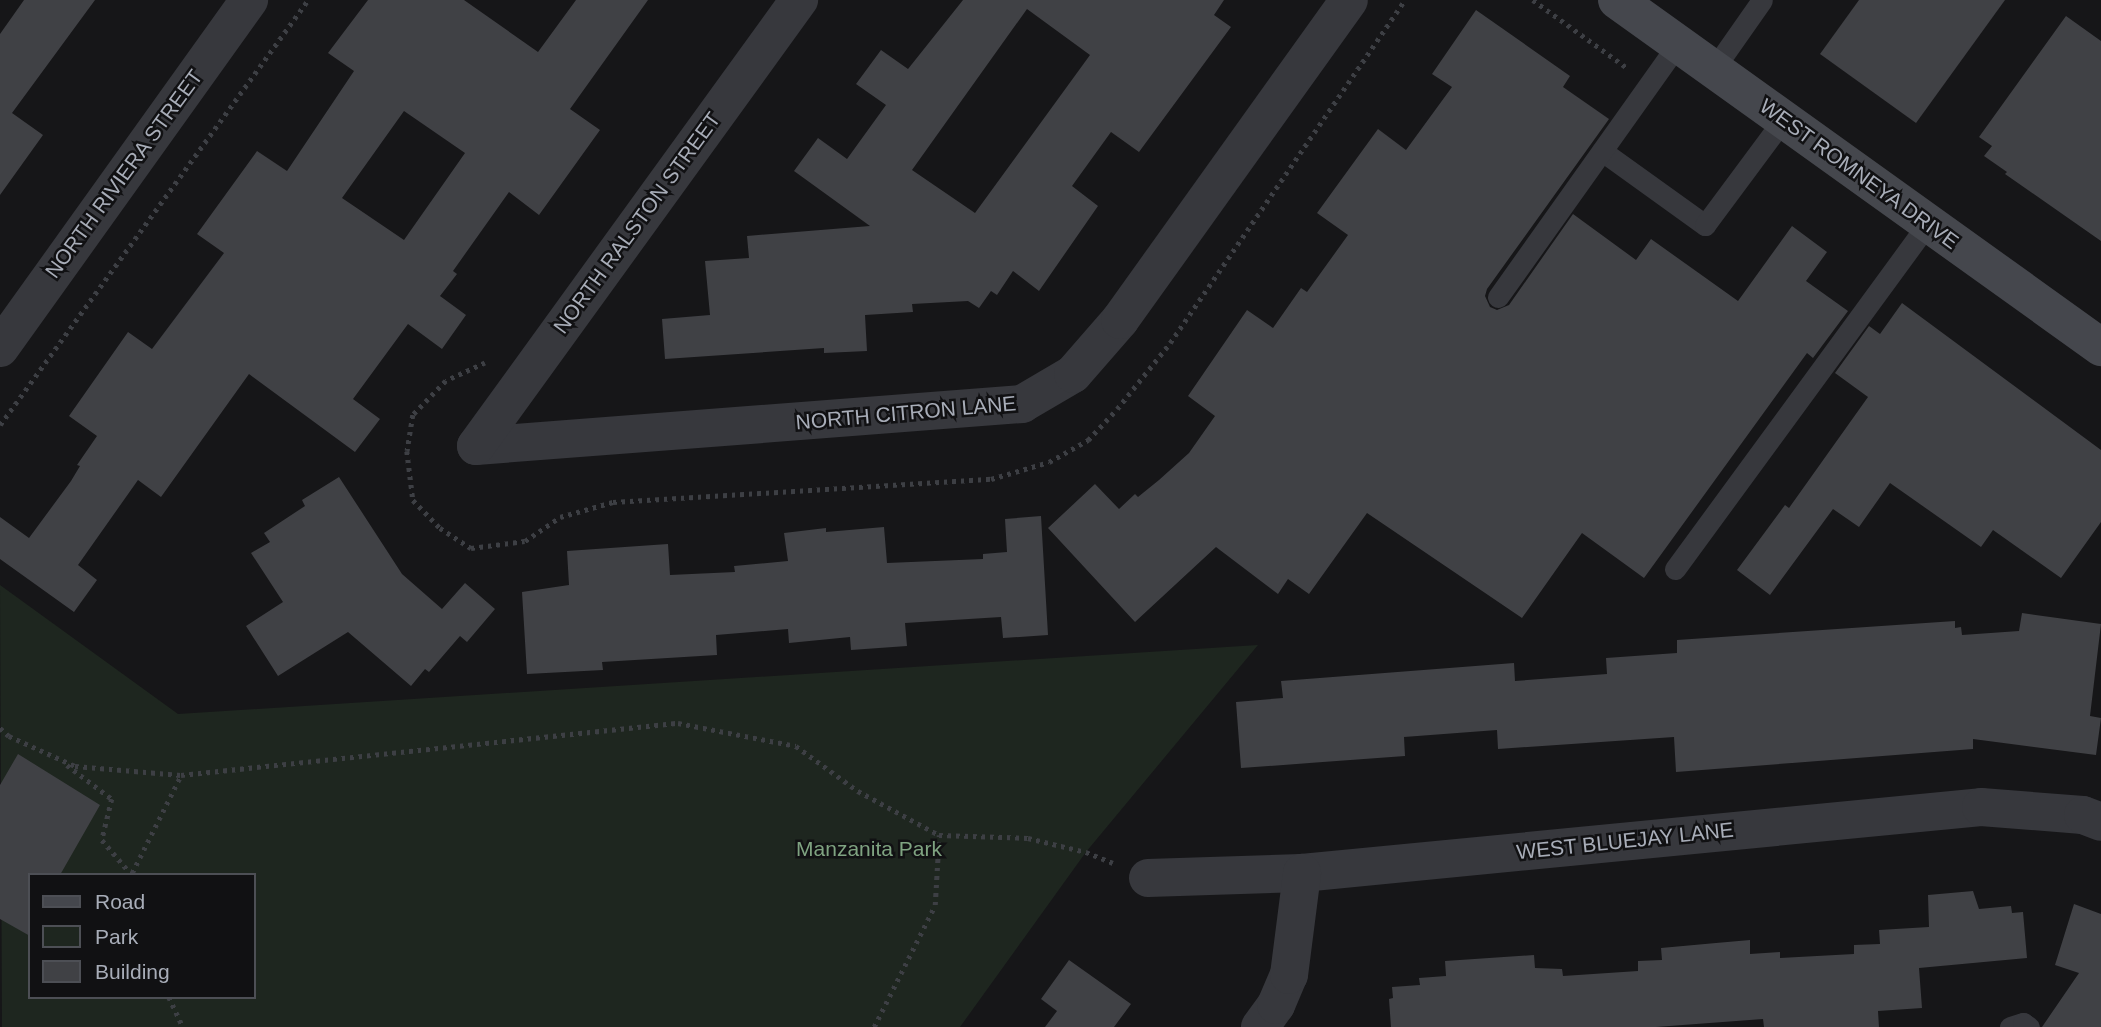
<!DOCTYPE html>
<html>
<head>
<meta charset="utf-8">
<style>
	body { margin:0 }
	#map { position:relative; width:2101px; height:1027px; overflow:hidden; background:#161618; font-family:Helvetica,sans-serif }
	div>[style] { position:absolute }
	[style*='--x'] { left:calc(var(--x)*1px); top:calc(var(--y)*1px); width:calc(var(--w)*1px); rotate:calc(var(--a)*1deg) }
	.green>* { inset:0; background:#1e261f }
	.building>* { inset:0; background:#404145 }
	.path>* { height:4.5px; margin-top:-2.25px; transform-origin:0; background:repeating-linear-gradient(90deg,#3d3f44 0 3.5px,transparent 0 8.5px) }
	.lane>* { height:21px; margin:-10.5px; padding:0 10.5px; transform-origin:10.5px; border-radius:10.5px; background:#37383d }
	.street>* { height:38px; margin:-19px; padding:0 19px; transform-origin:19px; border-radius:19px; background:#37383d }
	.secondary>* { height:38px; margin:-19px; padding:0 19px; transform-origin:19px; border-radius:19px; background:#45474d }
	span { translate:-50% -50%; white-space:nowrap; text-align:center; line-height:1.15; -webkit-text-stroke:5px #111113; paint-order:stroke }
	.street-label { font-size:21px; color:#a8adb8 }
	.park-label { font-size:21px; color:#7fa381 }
	.legend { position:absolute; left:28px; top:873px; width:228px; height:126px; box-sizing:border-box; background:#111113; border:2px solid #4d4f55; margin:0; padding:9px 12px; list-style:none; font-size:21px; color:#a8adb8 }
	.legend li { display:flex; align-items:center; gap:14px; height:35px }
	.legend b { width:35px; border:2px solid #4d4f55 }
</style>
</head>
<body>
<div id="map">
	<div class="green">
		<i style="clip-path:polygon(evenodd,0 585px,178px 714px,1258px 645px,1086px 852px,960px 1027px,2px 1027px,0 585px,30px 875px,254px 875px,254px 997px,30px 997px,30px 875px)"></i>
	</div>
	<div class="building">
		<i style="clip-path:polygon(24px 0,95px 0,12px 113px,43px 135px,0 195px,0 34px)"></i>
		<i style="clip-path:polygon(evenodd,368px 0,464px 0,538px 52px,576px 0,648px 0,570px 109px,600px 130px,539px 215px,509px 192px,453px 271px,457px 274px,440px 296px,466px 315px,442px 349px,408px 324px,353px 399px,380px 419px,355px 452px,249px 374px,161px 497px,138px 480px,78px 565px,97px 580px,74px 612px,0 559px,0 517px,29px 538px,71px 481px,80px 466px,77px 465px,97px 436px,69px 416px,128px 332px,152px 349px,224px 253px,197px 234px,257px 151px,287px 171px,354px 71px,328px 53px,368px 0,404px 111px,465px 153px,404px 240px,342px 198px,404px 111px)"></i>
		<i style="clip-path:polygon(evenodd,963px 0,1224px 0,1214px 15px,1231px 27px,1139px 152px,1111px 132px,1072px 186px,1098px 206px,1039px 291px,1013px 271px,997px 295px,991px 291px,979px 308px,968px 301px,912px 304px,913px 312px,865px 315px,867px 351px,824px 353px,824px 348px,665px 359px,662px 319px,710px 315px,705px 261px,749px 258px,747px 236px,870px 226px,794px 171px,818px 138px,847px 159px,886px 105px,856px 84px,881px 50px,908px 69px,963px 0,1027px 9px,1090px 55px,975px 213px,912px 170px,1027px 9px)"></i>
		<i style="clip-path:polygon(1859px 0,2005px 0,1916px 123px,1820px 54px)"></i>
		<i style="clip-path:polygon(1476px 10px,1570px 76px,1563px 87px,1609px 119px,1487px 289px,1485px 296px,1490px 307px,1497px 310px,1509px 305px,1573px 214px,1636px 260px,1651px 239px,1738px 301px,1792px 226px,1827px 252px,1806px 281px,1848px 311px,1813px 358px,1807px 353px,1644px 578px,1582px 533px,1522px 618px,1367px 513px,1309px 594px,1288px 579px,1278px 594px,1216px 547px,1135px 622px,1048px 528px,1095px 484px,1119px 509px,1135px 494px,1138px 497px,1159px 480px,1189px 453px,1215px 416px,1188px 396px,1247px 310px,1273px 328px,1301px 288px,1307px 292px,1348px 235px,1317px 213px,1378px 129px,1406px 150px,1452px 87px,1432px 74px)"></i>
		<i style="clip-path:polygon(2066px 16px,2101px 41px,2101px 241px,2005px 174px,2007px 172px,1984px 156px,1992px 146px,1979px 137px)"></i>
		<i style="clip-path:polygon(1902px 303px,2101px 450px,2101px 522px,2061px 578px,1993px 530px,1981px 547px,1890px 483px,1859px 527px,1833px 509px,1770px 595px,1737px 570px,1785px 505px,1789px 508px,1868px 397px,1835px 373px,1869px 326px,1880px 334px)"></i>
		<i style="clip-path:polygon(339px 477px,402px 574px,442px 609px,465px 583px,495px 609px,467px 642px,460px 636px,429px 672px,425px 669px,411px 686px,348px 632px,278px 676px,246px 626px,283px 602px,251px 553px,270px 542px,264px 533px,305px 506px,302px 500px)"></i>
		<i style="clip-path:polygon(1041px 516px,1048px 635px,1003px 638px,1001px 617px,905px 623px,907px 646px,851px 650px,850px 637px,789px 643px,788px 629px,716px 635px,717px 655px,602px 662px,603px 670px,527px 674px,522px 592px,569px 585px,567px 551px,668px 544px,670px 575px,735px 572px,734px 566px,788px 561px,784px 533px,826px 528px,826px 532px,884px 527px,887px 563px,983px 559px,983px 554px,1007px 552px,1005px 519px)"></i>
		<i style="clip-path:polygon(2022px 613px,2101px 624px,2090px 716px,2101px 718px,2096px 755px,1973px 739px,1973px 749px,1676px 772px,1674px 737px,1498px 749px,1497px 730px,1404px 737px,1405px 756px,1241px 768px,1236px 702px,1283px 698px,1281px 681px,1514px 663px,1515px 681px,1607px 674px,1606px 658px,1677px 653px,1677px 640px,1955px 621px,1955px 628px,1961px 627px,1962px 635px,2019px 631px)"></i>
		<i style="clip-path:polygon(18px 754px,100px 805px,60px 875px,30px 875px,30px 936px,0 919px,0 785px)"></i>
		<i style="clip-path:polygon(1973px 891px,1979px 909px,2011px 906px,2012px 913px,2023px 912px,2027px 958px,1919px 968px,1922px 1008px,1878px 1011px,1879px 1027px,1764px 1027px,1763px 1019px,1656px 1027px,1391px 1027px,1389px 999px,1393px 998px,1392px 987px,1420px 985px,1419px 978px,1446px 976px,1445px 961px,1534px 955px,1535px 968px,1562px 969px,1563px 976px,1638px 971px,1638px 961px,1662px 960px,1661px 948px,1716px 943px,1750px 940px,1750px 954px,1780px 952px,1780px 958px,1854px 954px,1854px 945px,1880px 944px,1879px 930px,1929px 927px,1928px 895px)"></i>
		<i style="clip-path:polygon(2074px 904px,2101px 914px,2101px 1027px,2042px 1027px,2079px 973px,2055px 965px)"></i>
		<i style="clip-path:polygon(1069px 960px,1131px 1004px,1114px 1027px,1045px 1027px,1057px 1011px,1041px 999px)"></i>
	</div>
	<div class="path">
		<i style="--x:1533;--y:0;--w:115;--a:35.8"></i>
		<i style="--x:485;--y:363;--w:43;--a:155.2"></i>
		<i style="--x:446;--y:381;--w:47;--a:134.1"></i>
		<i style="--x:413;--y:415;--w:36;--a:99"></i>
		<i style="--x:407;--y:451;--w:49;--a:83"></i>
		<i style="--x:413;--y:500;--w:39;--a:46"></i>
		<i style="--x:440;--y:528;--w:37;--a:33"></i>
		<i style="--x:471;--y:548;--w:54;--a:-7.4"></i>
		<i style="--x:525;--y:541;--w:42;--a:-34.4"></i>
		<i style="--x:560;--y:517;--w:55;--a:-15.8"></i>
		<i style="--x:613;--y:502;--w:379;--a:-3.5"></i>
		<i style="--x:991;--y:479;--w:60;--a:-16.3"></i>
		<i style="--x:1049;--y:462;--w:45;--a:-29.4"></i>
		<i style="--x:1088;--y:440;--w:42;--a:-46.9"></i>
		<i style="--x:1117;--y:409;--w:85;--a:-51.2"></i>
		<i style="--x:1170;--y:343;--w:416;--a:-55.6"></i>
		<i style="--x:0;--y:425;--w:525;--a:-54.07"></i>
		<i style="--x:0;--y:728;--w:12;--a:42"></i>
		<i style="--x:9;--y:736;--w:72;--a:24.4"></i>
		<i style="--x:75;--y:766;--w:106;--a:4.9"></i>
		<i style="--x:181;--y:775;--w:500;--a:-6"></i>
		<i style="--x:678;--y:723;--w:120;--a:11"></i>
		<i style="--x:796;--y:746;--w:77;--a:36"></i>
		<i style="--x:858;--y:791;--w:92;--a:28.5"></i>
		<i style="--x:939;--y:835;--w:89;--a:1.9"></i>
		<i style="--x:1028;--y:838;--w:60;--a:13.6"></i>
		<i style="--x:1086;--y:852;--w:29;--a:22"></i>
		<i style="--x:67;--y:765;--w:56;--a:37.1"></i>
		<i style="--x:112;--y:799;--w:42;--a:103.7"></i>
		<i style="--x:102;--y:840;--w:46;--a:49.4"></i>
		<i style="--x:132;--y:873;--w:110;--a:-63.4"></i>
		<i style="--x:169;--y:997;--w:33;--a:65"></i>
		<i style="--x:874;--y:1027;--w:136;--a:-63.4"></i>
		<i style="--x:935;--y:905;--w:70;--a:-86.7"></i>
	</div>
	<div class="lane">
		<i style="--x:1713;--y:70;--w:85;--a:-55"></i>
		<i style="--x:1602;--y:151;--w:127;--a:35.7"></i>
		<i style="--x:1705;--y:225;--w:131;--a:-53.4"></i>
		<i style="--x:1498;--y:297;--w:310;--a:-54.6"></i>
		<i style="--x:1675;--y:569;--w:429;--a:-53.8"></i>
		<i style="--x:2010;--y:1027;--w:14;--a:-17"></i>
		<i style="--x:2023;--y:1023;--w:7;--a:34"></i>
	</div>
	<div class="street">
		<i style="--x:0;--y:348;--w:428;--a:-54.4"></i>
		<i style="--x:476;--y:446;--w:548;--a:-4.4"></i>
		<i style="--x:1022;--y:404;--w:59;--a:-30.5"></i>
		<i style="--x:1073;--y:374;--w:72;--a:-49"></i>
		<i style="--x:1120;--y:320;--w:393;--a:-54.4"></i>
		<i style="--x:476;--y:446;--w:551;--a:-54.09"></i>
		<i style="--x:1148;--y:878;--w:154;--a:-1.9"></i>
		<i style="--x:1302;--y:873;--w:682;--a:-5.55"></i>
		<i style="--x:1981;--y:807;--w:102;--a:4.5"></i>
		<i style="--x:2083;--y:815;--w:19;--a:21"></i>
		<i style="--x:1260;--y:1027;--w:27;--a:-54"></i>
		<i style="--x:1276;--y:1005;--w:33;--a:-67"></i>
		<i style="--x:1289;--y:975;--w:103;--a:-82.7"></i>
	</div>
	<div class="secondary">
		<i style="--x:1617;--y:0;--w:596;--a:35.64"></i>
	</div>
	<div class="street-label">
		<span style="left:124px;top:174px;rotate:-54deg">NORTH RIVIERA STREET</span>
		<span style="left:1859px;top:174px;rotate:36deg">WEST ROMNEYA DRIVE</span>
		<span style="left:637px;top:223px;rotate:-54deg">NORTH RALSTON STREET</span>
		<span style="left:906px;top:413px;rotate:-5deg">NORTH CITRON LANE</span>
		<span style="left:1625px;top:841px;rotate:-6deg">WEST BLUEJAY LANE</span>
	</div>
	<div class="park-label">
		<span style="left:869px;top:849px">Manzanita Park</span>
	</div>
	<ul class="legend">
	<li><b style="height:9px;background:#45474d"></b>Road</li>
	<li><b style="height:19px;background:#1e261f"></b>Park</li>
	<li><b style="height:19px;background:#404145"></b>Building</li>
	</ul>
</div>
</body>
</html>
